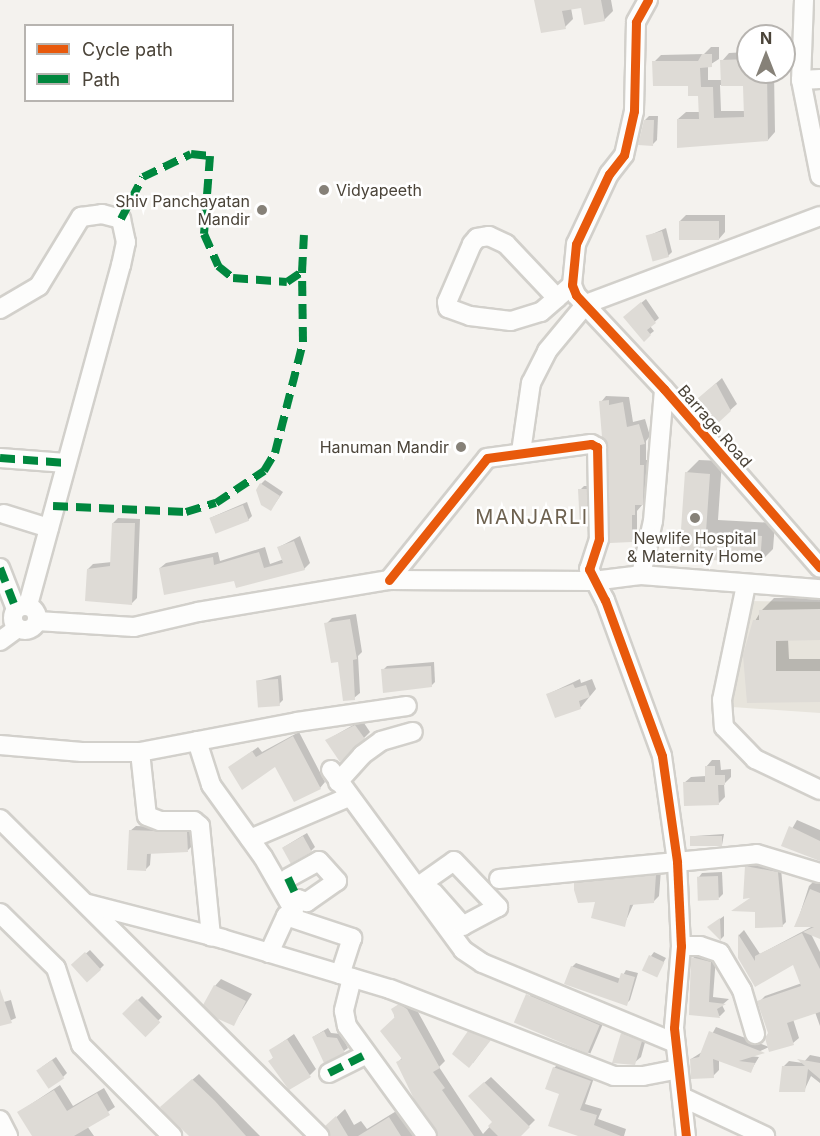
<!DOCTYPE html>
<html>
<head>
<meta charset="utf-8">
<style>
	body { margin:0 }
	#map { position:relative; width:820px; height:1136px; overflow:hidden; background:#f4f2ee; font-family:Inter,sans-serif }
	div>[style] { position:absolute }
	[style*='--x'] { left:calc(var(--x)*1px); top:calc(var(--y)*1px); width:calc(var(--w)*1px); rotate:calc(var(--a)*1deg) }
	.residential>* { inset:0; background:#e7e4dc }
	.shadow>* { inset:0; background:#0003; transform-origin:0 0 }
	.building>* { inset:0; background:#dedbd6; transform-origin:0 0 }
	.roads { filter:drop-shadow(2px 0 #d2d0cb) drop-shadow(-2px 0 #d2d0cb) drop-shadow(0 2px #d2d0cb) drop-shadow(0 -2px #d2d0cb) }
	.minor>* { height:18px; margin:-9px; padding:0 9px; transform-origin:9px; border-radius:9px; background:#fdfdfc }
	.minor>.ring { margin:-9px; padding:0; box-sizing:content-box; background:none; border:18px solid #fdfdfc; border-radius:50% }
	.quiet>* { height:8px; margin-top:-4px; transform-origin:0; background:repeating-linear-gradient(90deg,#00873e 0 15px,transparent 0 23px) }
	.cycleway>* { height:9px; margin:-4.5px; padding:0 4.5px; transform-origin:4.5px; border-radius:4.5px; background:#e8590c }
	.dots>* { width:16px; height:16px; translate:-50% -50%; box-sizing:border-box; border:3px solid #fff; border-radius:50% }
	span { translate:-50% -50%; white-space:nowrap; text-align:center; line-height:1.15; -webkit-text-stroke:5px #fff; paint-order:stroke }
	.poi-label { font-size:16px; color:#4b4439 }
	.left { translate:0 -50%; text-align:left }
	.right { translate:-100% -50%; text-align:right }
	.street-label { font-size:16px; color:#4b4439 }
	.quarter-label { font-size:20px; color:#6e6250; letter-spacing:1.5px }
	.legend { position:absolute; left:24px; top:24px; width:210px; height:78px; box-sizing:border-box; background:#fff; border:2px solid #b7b4b0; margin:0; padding:8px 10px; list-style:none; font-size:18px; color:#4b4439 }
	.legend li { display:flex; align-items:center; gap:12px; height:30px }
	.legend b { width:30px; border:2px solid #b7b4b0 }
	.north { position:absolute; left:736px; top:24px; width:60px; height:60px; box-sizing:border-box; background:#fff; border:2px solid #b7b4b0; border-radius:50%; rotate:0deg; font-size:16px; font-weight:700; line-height:24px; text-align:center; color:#4b4439 }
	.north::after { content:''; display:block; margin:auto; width:21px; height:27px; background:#868178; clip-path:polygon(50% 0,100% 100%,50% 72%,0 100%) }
</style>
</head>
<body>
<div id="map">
	<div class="residential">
		<i style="clip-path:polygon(749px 601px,820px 602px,820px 713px,732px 707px)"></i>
	</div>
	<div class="shadow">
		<i style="clip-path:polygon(536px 0,611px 0,613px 11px,604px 20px,582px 6px,571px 8px,573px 19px,565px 27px)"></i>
		<i style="clip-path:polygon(evenodd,711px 47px,719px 47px,719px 59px,708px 66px,708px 80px,722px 80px,722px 61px,729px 53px,748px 52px,748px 72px,774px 72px,775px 132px,768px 140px,678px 119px,686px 112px,700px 112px,700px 94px,654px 62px,661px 55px,704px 54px,711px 47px,745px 84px,745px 111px,721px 111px,720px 85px,745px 84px)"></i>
		<i style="clip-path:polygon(649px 116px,658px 116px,657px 140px,653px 144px,645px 120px)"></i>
		<i style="clip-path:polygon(686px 215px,725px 215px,725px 232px,719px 239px,680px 221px)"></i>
		<i style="clip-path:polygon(666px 228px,672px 252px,668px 256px,648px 236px)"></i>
		<i style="clip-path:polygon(646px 299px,659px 318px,650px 326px,654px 331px,644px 339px,629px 313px)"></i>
		<i style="clip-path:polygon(722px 378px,737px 404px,718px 421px,705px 393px)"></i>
		<i style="clip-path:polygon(606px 396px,629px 397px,633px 422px,645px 419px,650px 436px,646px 441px,646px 460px,649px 460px,648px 498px,637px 511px,637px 535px,631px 541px,601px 402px)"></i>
		<i style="clip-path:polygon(699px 460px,722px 461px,718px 520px,775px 523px,773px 549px,760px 562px,681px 556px,686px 473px)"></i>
		<i style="clip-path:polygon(265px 480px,283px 492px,274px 505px,261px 484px)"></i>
		<i style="clip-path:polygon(584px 486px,590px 486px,591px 521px,587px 525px,580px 490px)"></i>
		<i style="clip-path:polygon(247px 502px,252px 516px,248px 520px,210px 518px)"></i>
		<i style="clip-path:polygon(118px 518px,140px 519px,137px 598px,132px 603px,88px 569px,93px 564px,112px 562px,113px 523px)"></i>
		<i style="clip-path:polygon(300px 536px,310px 563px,304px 569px,235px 579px,160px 568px,166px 563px,218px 552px,220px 561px,265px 547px,270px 564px,284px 559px,279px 547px)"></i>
		<i style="clip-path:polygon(820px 597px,820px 639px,788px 639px,789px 659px,820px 659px,820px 701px,748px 702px,755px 621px,761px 611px,774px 598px)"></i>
		<i style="clip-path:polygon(356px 614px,362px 652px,358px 656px,360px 693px,354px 698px,326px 624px,332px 618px)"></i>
		<i style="clip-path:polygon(434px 662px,435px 682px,431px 686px,383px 670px,387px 666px)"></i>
		<i style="clip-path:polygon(281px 675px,283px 700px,279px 704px,257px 681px)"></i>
		<i style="clip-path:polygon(580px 679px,581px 683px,592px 679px,596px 689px,581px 707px,556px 716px,548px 694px)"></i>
		<i style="clip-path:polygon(362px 720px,370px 732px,364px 738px,327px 740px)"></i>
		<i style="clip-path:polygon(299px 732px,325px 782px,320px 788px,276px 765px,229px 768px,258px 747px,262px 752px)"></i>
		<i style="clip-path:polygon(712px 760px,720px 760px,721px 770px,731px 769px,731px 777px,724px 784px,725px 797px,719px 803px,684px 783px,691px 777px,706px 776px,706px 767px)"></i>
		<i style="clip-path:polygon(797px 820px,820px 830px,820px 859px,783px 845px)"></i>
		<i style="clip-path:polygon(136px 826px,192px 828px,193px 845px,188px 850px,151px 852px,150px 865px,145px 870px,130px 831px)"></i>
		<i style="clip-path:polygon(307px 833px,315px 847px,311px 851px,284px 847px)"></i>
		<i style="clip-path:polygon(724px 834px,722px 845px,692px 839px,695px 836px)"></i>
		<i style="clip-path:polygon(750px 864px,781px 869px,786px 922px,782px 926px,753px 897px,747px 867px)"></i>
		<i style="clip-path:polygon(661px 870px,659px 896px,653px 902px,634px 903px,624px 925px,575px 884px,581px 878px)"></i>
		<i style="clip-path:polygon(722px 872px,723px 894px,719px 898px,699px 877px,702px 873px)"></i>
		<i style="clip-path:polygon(815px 880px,820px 882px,820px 937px,811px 934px,820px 952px,820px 1026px,815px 1012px,793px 1019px,799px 1038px,793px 1043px,770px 1034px,759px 1002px,765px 996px,802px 983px,794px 963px,756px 985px,739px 957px,739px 935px,744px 930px,760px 954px,813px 926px,796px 926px,809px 886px)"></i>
		<i style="clip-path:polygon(724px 916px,724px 936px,721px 939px,709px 927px)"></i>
		<i style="clip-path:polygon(90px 950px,104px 965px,100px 969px,76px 962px)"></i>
		<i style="clip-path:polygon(654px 952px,666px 958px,656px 976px,651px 956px)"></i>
		<i style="clip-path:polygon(698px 953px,716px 957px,713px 997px,729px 999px,722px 1005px,725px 1011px,720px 1016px,690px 1014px,693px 958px)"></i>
		<i style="clip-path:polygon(576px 963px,621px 979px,626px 970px,638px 973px,630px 1000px,626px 1004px,572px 967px)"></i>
		<i style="clip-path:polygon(221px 979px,252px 994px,233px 1025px,215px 986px)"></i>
		<i style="left:533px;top:989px;width:78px;height:37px;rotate:23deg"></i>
		<i style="left:142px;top:996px;width:29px;height:25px;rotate:46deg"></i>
		<i style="clip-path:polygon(406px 999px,413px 1003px,445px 1061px,439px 1067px,483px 1134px,494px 1122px,476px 1090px,491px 1077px,535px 1120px,519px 1136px,441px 1136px,398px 1062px,403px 1057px,393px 1009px)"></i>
		<i style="clip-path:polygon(11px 1000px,16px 1018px,0 1025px,0 1003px)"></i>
		<i style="clip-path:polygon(628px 1027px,647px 1035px,641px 1057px,634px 1063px,622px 1033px)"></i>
		<i style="clip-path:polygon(716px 1027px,769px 1047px,750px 1056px,759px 1057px,750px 1072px,719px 1059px,719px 1070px,713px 1076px,691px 1059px,702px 1052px)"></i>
		<i style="clip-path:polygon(328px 1028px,331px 1033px,341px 1034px,348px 1048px,344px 1051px,313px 1037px)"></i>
		<i style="clip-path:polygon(473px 1028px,493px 1036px,473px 1063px,469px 1032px)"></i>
		<i style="clip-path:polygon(294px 1034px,316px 1069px,310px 1075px,270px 1061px,274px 1057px,270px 1051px)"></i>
		<i style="clip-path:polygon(810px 1055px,820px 1057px,820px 1083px,811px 1076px,804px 1091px,783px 1067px,789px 1061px,803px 1063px)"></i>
		<i style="clip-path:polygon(56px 1057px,67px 1073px,63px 1077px,42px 1067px)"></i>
		<i style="clip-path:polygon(560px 1062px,595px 1075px,585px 1104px,602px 1109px,598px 1119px,626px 1129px,624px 1136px,583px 1136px,561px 1093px,554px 1068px)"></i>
		<i style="clip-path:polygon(199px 1074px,260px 1136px,190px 1136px,168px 1101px)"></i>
		<i style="clip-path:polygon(60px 1085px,73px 1106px,104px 1088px,115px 1107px,87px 1126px,94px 1136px,33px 1136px,19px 1112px)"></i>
		<i style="clip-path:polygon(345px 1109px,354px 1125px,361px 1121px,367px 1129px,398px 1110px,417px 1136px,331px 1136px,327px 1126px)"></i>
	</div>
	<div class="building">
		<i style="clip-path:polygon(534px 0,601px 0,605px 21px,584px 25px,581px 8px,562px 11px,566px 29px,541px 33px)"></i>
		<i style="clip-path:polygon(702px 54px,712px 54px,712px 67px,700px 68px,701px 87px,713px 87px,714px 118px,744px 117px,743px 86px,721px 86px,720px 60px,748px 59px,748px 72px,767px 72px,768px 141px,677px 148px,677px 119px,699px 119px,698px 96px,688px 96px,688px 86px,653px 86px,652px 61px,698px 61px)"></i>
		<i style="clip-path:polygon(644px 120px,654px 120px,653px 146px,638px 145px)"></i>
		<i style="left:679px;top:221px;width:40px;height:19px"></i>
		<i style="left:662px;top:231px;width:27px;height:17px;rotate:75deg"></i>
		<i style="clip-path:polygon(641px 302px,656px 323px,647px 330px,651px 335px,644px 342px,623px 317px)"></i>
		<i style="clip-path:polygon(716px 383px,731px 411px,718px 423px,697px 399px)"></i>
		<i style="clip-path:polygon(609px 400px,609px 405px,623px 402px,627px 427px,639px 424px,645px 444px,640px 445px,640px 465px,644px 465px,643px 505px,635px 505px,635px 515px,632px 515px,632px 542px,610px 543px,608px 447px,602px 437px,599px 401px)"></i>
		<i style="clip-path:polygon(685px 472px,710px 474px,706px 532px,762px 536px,760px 563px,679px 558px)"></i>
		<i style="clip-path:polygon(260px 483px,280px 496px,271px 511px,261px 505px,256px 490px)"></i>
		<i style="clip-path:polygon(578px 489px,587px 489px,587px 526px,580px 527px)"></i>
		<i style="left:243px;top:505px;width:17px;height:36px;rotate:69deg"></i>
		<i style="clip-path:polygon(112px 523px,135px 523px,132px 605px,85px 601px,87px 569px,110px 566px)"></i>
		<i style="clip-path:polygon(294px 541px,305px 570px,236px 588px,234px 581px,164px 595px,159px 568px,213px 557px,214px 565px,259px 552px,264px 568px,283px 563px,277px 547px)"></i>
		<i style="clip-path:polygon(820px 609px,820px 640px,776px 641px,776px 671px,820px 671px,820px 702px,747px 703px,743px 655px,753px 620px,759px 620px,759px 610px)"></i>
		<i style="clip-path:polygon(350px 619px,357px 659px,353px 660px,355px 700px,343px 701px,338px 662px,331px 663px,324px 623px)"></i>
		<i style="clip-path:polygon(431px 666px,432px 687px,383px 693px,381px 669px)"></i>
		<i style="left:278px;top:679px;width:27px;height:22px;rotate:86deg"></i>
		<i style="clip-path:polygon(573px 684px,575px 688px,586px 685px,590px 697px,579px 701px,581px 709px,555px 718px,546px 694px)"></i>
		<i style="clip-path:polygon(355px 725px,365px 739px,340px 762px,325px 740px)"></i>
		<i style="clip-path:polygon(293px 736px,321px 789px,294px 802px,275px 767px,242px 790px,228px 767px,252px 751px,256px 757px)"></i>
		<i style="clip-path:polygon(705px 766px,715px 766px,715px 775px,725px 775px,725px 785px,718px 785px,719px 805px,684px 806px,683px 782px,705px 782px)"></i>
		<i style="clip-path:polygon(789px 826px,820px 841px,820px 861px,781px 846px)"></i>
		<i style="clip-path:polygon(129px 830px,187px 832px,188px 852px,147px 854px,146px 871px,127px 870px)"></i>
		<i style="left:303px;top:836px;width:18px;height:24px;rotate:61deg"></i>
		<i style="left:722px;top:836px;width:10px;height:32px;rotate:90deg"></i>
		<i style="clip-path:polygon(745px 866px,778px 872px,783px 927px,755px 928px,755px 912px,731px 911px,750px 898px,743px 899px)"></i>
		<i style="clip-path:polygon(656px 875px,654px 903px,630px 905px,625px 927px,591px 918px,595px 902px,578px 903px,574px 890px,574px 883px)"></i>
		<i style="left:718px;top:876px;width:24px;height:21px;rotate:88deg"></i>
		<i style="clip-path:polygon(810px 889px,820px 893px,820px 939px,803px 932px,814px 927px,794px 927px)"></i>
		<i style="clip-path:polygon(720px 918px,721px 941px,707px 927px)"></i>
		<i style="clip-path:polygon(802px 933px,820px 969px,820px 1012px,787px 1023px,794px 1045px,769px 1052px,765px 1038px,768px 1033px,757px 1001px,801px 986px,793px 965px,755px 987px,738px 958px,738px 934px,755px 961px,755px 956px)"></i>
		<i style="left:85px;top:952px;width:24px;height:19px;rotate:48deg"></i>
		<i style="left:649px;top:955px;width:17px;height:17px;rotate:25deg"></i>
		<i style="clip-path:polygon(691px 957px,711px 962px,709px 1002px,726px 1004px,717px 1009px,720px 1018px,689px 1015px)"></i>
		<i style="clip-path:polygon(571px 966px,618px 983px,621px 973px,635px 977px,627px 1006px,564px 984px)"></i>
		<i style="clip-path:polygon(214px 985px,246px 1001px,234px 1026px,216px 1018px,203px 1005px)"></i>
		<i style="clip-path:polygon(0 989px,12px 1023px,0 1026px)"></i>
		<i style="left:526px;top:994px;width:80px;height:31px;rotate:23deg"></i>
		<i style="left:137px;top:999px;width:33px;height:21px;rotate:45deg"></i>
		<i style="clip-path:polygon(399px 1004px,407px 1009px,440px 1068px,433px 1072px,445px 1088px,442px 1090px,474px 1136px,438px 1136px,415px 1101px,396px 1062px,402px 1059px,380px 1031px,395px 1017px,391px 1009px)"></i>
		<i style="clip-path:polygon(324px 1031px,327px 1037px,337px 1038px,345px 1053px,324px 1063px,312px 1037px)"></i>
		<i style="clip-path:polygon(468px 1031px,491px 1040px,469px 1068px,452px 1054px)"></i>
		<i style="clip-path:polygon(709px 1031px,765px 1053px,739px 1061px,755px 1063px,751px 1073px,713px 1059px,714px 1078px,691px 1079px,690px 1059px,699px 1057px)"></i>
		<i style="clip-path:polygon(621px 1033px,642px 1041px,635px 1065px,612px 1063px)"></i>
		<i style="clip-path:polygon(287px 1039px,311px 1077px,289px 1090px,268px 1061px,273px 1058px,269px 1050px)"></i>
		<i style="clip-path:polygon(797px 1059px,820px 1063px,820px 1079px,808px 1069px,805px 1092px,779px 1092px,782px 1066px,805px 1066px)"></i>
		<i style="left:52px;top:1060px;width:22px;height:19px;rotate:56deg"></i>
		<i style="clip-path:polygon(553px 1067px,591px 1081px,580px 1110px,597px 1115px,594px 1125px,621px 1136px,578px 1136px,548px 1126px,559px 1094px,545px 1089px)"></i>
		<i style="clip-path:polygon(192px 1079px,215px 1101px,246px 1136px,189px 1136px,165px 1113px,160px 1107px)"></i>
		<i style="clip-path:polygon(484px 1082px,530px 1127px,521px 1136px,498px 1136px,488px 1126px,492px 1122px,468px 1096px)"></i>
		<i style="clip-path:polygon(54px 1090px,67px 1111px,97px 1093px,110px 1115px,74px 1136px,32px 1136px,17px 1112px)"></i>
		<i style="clip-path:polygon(336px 1116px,348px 1136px,330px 1136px,325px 1126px)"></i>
		<i style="clip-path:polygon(389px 1117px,401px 1136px,358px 1136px)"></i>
	</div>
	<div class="roads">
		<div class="minor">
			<i style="--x:648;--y:0;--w:25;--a:119"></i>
			<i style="--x:636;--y:22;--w:89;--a:91.3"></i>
			<i style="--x:634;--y:111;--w:45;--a:102.8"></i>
			<i style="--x:624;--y:155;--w:24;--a:128"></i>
			<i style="--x:609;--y:174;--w:77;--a:115.2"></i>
			<i style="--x:576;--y:244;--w:41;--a:95.6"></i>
			<i style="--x:572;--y:285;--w:11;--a:68"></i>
			<i style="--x:576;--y:295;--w:129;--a:46.9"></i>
			<i style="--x:664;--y:389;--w:237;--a:48.9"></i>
			<i style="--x:804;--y:0;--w:80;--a:92.1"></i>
			<i style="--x:801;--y:80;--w:98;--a:78.8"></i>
			<i style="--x:801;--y:80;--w:19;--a:-3"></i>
			<i style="--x:557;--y:298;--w:74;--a:-133.4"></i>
			<i style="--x:506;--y:244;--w:19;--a:-155"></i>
			<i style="--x:489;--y:236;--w:12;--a:171"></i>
			<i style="--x:477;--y:238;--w:8;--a:130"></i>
			<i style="--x:472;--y:244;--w:63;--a:113.3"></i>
			<i style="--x:447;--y:302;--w:6;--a:81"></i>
			<i style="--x:448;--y:308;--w:23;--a:20"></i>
			<i style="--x:470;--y:316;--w:41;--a:7"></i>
			<i style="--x:511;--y:321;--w:31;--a:-17"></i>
			<i style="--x:541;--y:312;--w:21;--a:-41"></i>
			<i style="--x:557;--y:298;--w:20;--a:-41"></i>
			<i style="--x:0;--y:309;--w:45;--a:-30.5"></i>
			<i style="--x:39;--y:286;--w:81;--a:-58.7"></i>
			<i style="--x:81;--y:217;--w:21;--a:-8"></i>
			<i style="--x:102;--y:214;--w:20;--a:15"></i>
			<i style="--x:121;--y:219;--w:24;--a:78"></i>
			<i style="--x:126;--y:242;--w:24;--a:102"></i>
			<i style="--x:121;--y:265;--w:352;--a:105.3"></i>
			<i style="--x:521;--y:452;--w:70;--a:-81.8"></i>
			<i style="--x:531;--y:383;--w:36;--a:-63"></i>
			<i style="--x:547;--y:351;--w:61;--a:-50.3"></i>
			<i style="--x:586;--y:304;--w:250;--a:-20.6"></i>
			<i style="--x:0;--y:458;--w:66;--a:4.3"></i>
			<i style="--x:4;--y:514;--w:47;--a:17.3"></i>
			<i style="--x:0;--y:568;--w:44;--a:68.7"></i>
			<i style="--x:641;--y:575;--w:55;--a:-77.5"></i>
			<i style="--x:653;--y:521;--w:132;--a:-85.2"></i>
			<i style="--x:389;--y:580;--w:156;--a:-51.2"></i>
			<i style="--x:487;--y:458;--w:105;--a:-7.7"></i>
			<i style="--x:591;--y:444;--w:7;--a:27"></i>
			<i style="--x:597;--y:447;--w:92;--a:88.8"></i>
			<i style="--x:599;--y:539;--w:32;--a:108"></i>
			<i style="--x:589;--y:569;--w:35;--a:63"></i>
			<i style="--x:605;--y:600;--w:166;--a:69.9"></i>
			<i style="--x:662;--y:756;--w:107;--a:81.9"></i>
			<i style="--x:677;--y:862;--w:84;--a:87.3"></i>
			<i style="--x:681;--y:946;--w:82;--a:94.9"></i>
			<i style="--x:674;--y:1028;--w:109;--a:83.7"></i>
			<i style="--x:746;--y:585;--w:117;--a:101.8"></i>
			<i style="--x:722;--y:700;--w:27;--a:86"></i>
			<i style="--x:724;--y:727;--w:45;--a:45.9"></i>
			<i style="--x:755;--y:759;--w:72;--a:25.5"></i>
			<i class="ring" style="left:13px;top:606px;width:6px;height:6px"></i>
			<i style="--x:37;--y:621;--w:97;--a:3.5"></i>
			<i style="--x:134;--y:627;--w:66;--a:-13.2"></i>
			<i style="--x:198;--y:612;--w:194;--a:-9.5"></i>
			<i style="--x:389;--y:580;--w:204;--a:0.3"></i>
			<i style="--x:593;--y:581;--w:48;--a:-7.1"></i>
			<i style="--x:641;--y:575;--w:180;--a:4.5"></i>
			<i style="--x:0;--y:641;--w:22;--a:-36"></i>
			<i style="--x:197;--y:741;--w:46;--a:72.3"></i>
			<i style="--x:211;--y:785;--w:89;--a:54.2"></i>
			<i style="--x:263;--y:857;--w:62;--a:60.1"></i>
			<i style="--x:0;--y:745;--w:82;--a:4.9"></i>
			<i style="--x:82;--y:752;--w:58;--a:0"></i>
			<i style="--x:140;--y:752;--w:160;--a:-10.8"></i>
			<i style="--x:297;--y:722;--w:111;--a:-8.3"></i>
			<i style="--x:140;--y:752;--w:64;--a:83.8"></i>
			<i style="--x:147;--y:816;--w:14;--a:21"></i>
			<i style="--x:160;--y:821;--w:34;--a:0"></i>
			<i style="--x:194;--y:821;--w:8;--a:40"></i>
			<i style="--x:200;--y:826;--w:111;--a:84.3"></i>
			<i style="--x:331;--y:770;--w:223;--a:53.7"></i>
			<i style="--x:463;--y:950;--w:23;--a:34"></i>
			<i style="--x:482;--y:963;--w:209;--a:22.5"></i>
			<i style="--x:338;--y:782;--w:36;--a:-48"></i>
			<i style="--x:362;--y:755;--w:24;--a:-36"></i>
			<i style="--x:381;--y:741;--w:33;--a:-16"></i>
			<i style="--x:0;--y:819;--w:450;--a:44.8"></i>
			<i style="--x:250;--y:839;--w:108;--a:-23"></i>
			<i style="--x:288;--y:878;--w:35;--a:-29"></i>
			<i style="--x:319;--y:861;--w:27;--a:48"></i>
			<i style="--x:337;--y:881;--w:37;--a:145"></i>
			<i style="--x:307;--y:902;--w:9;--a:-162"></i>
			<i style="--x:298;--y:899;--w:9;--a:148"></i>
			<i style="--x:499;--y:879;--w:259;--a:-5.5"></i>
			<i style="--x:757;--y:854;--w:66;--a:16.8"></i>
			<i style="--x:417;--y:887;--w:45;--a:-35.1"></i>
			<i style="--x:454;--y:861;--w:64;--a:46.3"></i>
			<i style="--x:498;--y:907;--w:40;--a:152"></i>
			<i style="--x:463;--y:926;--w:45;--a:-131.4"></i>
			<i style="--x:88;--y:904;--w:139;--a:14.5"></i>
			<i style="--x:223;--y:939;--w:174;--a:16.7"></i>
			<i style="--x:390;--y:989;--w:240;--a:21.2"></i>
			<i style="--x:614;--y:1076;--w:29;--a:0"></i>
			<i style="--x:643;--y:1076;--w:36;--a:-11"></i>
			<i style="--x:0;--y:913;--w:78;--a:44.5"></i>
			<i style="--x:56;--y:968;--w:81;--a:72"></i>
			<i style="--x:81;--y:1045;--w:129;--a:45"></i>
			<i style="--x:681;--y:946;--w:19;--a:0"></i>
			<i style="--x:700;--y:946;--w:21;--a:19"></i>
			<i style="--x:720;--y:953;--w:43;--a:59.3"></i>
			<i style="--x:742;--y:990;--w:46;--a:73.5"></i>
			<i style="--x:269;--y:953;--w:41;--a:-65.3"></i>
			<i style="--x:286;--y:916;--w:70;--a:18.4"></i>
			<i style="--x:352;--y:938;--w:38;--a:108"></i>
			<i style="--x:352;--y:978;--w:34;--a:104"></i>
			<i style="--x:344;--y:1011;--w:15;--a:79"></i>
			<i style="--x:347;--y:1026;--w:136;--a:54"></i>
			<i style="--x:329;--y:1073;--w:42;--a:-26.6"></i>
			<i style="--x:682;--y:1097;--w:92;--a:25.2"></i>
			<i style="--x:0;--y:1120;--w:18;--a:63"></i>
		</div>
	</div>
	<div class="quiet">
		<i style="--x:121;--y:219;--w:47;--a:-62.4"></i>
		<i style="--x:143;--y:177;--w:53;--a:-25.6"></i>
		<i style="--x:191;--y:154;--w:19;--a:6"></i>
		<i style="--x:210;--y:156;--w:78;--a:94.4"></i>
		<i style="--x:204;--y:234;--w:35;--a:66"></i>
		<i style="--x:218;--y:266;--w:19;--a:39"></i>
		<i style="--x:233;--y:278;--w:54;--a:4.2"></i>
		<i style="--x:287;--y:282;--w:18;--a:-34"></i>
		<i style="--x:302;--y:272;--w:37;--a:-87"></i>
		<i style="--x:0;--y:458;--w:66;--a:4.3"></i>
		<i style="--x:53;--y:506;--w:133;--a:2.6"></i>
		<i style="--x:186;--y:512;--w:31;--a:-17"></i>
		<i style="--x:216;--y:503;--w:58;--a:-33.7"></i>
		<i style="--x:264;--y:471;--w:21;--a:-59"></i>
		<i style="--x:275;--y:453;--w:114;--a:-75.8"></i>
		<i style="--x:303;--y:342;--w:70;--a:-90.8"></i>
		<i style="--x:0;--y:568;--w:44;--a:68.7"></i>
		<i style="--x:288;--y:878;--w:23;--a:65"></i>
		<i style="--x:329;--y:1073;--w:42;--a:-26.6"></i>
	</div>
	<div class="cycleway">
		<i style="--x:648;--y:0;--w:25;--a:119"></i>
		<i style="--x:636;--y:22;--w:89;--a:91.3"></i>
		<i style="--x:634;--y:111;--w:45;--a:102.8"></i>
		<i style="--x:624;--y:155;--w:24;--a:128"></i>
		<i style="--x:609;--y:174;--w:77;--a:115.2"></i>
		<i style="--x:576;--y:244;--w:41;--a:95.6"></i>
		<i style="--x:572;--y:285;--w:11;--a:68"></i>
		<i style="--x:576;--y:295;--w:129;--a:46.9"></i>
		<i style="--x:664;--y:389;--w:237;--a:48.9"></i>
		<i style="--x:389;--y:580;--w:156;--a:-51.2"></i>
		<i style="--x:487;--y:458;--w:105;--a:-7.7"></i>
		<i style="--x:591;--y:444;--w:7;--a:27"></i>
		<i style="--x:597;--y:447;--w:92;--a:88.8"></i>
		<i style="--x:599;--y:539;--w:32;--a:108"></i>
		<i style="--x:589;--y:569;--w:35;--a:63"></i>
		<i style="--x:605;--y:600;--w:166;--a:69.9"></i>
		<i style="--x:662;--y:756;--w:107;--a:81.9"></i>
		<i style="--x:677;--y:862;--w:84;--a:87.3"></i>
		<i style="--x:681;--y:946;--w:82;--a:94.9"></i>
		<i style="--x:674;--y:1028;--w:109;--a:83.7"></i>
	</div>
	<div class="dots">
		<i style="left:324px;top:190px;background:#868178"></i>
		<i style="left:262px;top:210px;background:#868178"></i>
		<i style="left:461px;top:447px;background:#868178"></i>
		<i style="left:695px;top:518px;background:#868178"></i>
	</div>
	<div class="poi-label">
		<span class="left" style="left:336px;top:190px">Vidyapeeth</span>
		<span class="right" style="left:250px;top:210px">Shiv Panchayatan<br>Mandir</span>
		<span class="right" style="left:449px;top:447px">Hanuman Mandir</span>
		<span style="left:695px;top:547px">Newlife Hospital<br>&amp; Maternity Home</span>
	</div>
	<div class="street-label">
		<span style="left:715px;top:426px;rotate:49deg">Barrage Road</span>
	</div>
	<div class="quarter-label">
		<span style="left:532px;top:517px">MANJARLI</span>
	</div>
	<ul class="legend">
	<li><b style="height:8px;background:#e8590c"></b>Cycle path</li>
	<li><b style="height:8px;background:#00873e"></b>Path</li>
	</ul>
	<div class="north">N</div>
</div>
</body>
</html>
